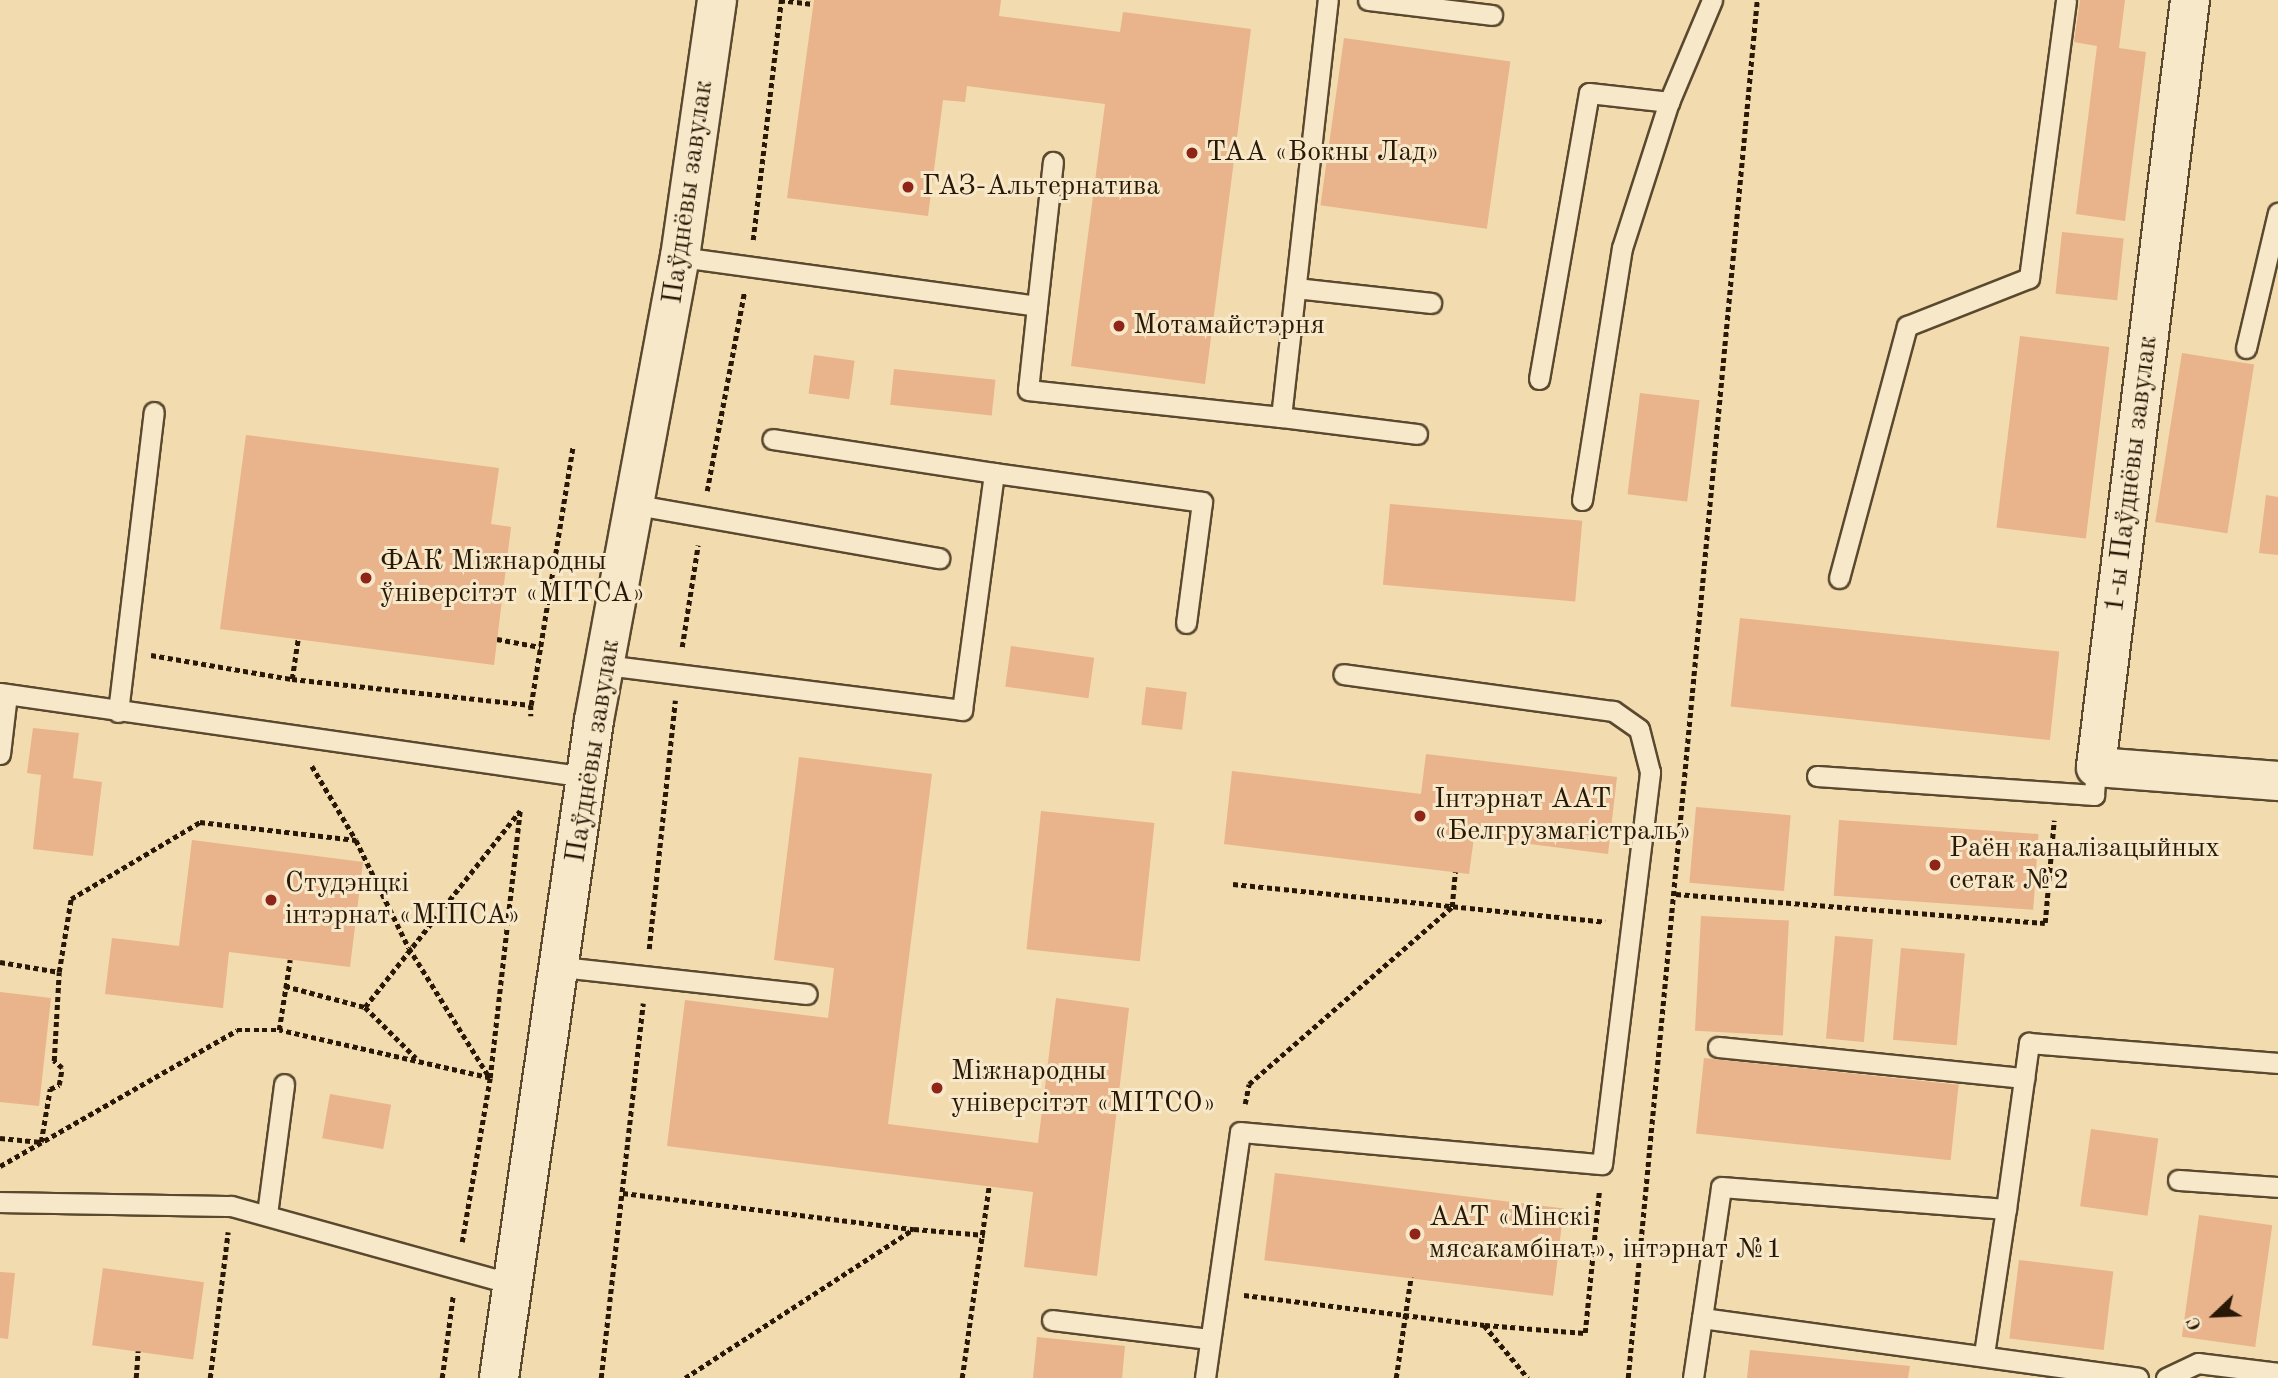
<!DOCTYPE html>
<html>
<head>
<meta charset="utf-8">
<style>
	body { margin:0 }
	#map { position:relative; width:2278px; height:1378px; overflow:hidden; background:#f2dbae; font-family:"Old Standard TT",serif }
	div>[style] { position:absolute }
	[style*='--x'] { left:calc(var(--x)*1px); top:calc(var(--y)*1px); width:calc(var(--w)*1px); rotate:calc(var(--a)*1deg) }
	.building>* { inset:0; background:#e9b38b; transform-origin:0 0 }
	.path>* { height:4.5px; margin-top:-2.25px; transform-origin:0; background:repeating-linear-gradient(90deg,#281805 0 5px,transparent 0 8.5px) }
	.roads { filter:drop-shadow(2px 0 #5a492f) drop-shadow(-2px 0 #5a492f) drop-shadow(0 2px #5a492f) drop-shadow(0 -2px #5a492f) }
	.service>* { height:19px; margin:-9.5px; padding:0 9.5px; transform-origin:9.5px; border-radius:9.5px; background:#f7e8ca }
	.minor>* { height:38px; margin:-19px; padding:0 19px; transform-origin:19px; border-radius:19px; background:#f7e8ca }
	.dots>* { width:19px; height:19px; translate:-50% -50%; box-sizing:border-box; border:4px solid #f7e8ca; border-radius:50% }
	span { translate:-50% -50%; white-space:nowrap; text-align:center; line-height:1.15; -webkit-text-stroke:6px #f7e8ca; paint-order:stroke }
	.poi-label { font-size:28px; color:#281805 }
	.left { translate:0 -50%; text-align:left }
	.street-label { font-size:28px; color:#281805 }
	.north { position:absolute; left:2180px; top:1280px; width:70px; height:70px; -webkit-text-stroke:5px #f7e8ca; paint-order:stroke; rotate:247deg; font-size:19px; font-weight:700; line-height:28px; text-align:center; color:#281805 }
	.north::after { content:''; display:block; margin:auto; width:24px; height:32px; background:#281805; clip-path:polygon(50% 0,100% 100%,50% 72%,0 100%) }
</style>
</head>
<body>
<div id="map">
	<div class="building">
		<i style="clip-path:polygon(814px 0,1001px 0,999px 16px,1120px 32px,1123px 12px,1251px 29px,1205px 384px,1071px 366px,1105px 104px,967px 86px,965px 102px,943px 100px,928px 216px,787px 198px)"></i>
		<i style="clip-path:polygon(2080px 0,2125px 0,2119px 48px,2146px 52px,2125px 221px,2076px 214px,2097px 46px,2074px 42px)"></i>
		<i style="left:1344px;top:38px;width:168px;height:169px;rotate:8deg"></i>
		<i style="left:2062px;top:232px;width:62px;height:62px;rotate:6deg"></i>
		<i style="left:2020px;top:336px;width:90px;height:193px;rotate:7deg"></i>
		<i style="left:2182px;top:353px;width:73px;height:171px;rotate:9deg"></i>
		<i style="left:814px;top:355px;width:41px;height:39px;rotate:8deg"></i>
		<i style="left:894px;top:369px;width:102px;height:36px;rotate:6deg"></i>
		<i style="left:1640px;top:393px;width:60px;height:102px;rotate:7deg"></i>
		<i style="clip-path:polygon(246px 435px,499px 468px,491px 524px,511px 527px,494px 665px,220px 629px)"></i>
		<i style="clip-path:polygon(2266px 495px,2278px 497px,2278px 555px,2259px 553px)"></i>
		<i style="left:1390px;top:504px;width:193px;height:81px;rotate:5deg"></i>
		<i style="left:1740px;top:618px;width:321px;height:89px;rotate:6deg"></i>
		<i style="left:1011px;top:646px;width:84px;height:41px;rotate:8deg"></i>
		<i style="left:1146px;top:687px;width:41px;height:38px;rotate:7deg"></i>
		<i style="clip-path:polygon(33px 728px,79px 733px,73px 778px,102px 782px,93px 856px,33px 849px,41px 775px,27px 773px)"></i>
		<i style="clip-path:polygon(1426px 754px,1617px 777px,1608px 854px,1474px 837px,1469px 874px,1224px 844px,1232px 771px,1421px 794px)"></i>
		<i style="clip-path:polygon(799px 757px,932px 774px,888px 1124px,1038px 1143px,1056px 998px,1129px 1008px,1097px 1276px,1024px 1267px,1033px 1192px,667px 1146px,685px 1000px,828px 1018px,834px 968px,774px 960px)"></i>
		<i style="left:1696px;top:807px;width:95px;height:76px;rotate:5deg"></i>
		<i style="left:1041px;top:811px;width:114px;height:139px;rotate:6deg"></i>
		<i style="left:1839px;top:820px;width:200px;height:76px;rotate:4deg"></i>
		<i style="clip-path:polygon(192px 840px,363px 862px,350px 967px,229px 952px,223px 1008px,105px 994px,112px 938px,179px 946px)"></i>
		<i style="left:1701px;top:916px;width:88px;height:115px;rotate:3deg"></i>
		<i style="left:1835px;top:936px;width:38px;height:103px;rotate:5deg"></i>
		<i style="left:1901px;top:948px;width:64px;height:92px;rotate:5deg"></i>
		<i style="clip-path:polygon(0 992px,51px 998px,39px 1106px,0 1102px)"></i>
		<i style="left:1704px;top:1058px;width:256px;height:76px;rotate:6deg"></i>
		<i style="left:330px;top:1094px;width:62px;height:45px;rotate:10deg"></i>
		<i style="left:2091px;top:1129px;width:68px;height:78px;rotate:8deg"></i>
		<i style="left:1275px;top:1173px;width:291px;height:88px;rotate:7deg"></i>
		<i style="left:2199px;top:1215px;width:74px;height:123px;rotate:8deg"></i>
		<i style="left:2019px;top:1260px;width:95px;height:79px;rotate:7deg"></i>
		<i style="left:103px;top:1268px;width:102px;height:78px;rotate:8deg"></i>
		<i style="clip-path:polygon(0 1272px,15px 1273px,8px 1339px,0 1338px)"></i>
		<i style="clip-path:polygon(1037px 1337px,1125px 1346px,1122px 1378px,1033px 1378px)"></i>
		<i style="clip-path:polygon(1750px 1350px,1910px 1366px,1908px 1378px,1747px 1378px)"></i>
	</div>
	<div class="path">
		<i style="--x:780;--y:0;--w:33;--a:7"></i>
		<i style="--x:753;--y:240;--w:242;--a:-83.3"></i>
		<i style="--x:707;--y:491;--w:201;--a:-79.4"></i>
		<i style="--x:497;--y:639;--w:44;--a:10.5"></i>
		<i style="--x:682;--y:647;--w:103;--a:-81.1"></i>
		<i style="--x:151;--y:655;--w:143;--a:9.7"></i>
		<i style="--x:292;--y:679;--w:240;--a:6.2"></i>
		<i style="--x:531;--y:705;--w:11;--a:90"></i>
		<i style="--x:292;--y:679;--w:40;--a:-81.5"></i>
		<i style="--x:531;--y:705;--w:261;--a:-80.8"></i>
		<i style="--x:312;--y:766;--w:86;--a:59.3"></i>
		<i style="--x:1233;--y:884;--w:374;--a:5.8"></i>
		<i style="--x:1676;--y:894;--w:370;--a:4.5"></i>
		<i style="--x:2045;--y:923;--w:103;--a:-85"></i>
		<i style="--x:649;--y:949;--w:250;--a:-84"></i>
		<i style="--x:0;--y:962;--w:60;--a:9.6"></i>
		<i style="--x:59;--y:972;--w:74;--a:-80.7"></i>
		<i style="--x:71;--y:899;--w:150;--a:-30.8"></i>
		<i style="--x:200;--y:822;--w:157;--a:6.6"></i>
		<i style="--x:356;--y:840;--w:120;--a:63.9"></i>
		<i style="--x:409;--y:948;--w:153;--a:58.1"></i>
		<i style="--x:490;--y:1078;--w:216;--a:-167.2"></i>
		<i style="--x:279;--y:1030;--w:71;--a:-81.1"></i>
		<i style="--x:285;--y:986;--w:83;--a:14.7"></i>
		<i style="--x:365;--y:1007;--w:250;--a:-51.7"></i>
		<i style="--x:365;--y:1007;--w:72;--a:45"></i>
		<i style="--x:1245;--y:1104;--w:20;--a:-79"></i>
		<i style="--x:1249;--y:1084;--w:269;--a:-41.1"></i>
		<i style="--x:1452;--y:907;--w:35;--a:-85"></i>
		<i style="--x:0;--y:1138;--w:41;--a:5.6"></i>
		<i style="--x:41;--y:1142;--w:54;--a:-80.4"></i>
		<i style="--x:50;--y:1089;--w:10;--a:-24"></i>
		<i style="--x:59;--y:1085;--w:17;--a:-80"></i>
		<i style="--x:62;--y:1068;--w:11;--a:-139"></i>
		<i style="--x:54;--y:1061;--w:89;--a:-86.8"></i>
		<i style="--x:0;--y:1166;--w:273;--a:-29.8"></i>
		<i style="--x:237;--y:1030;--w:42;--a:0"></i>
		<i style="--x:623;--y:1193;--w:293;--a:7.1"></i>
		<i style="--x:462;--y:1242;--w:166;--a:-80.3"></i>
		<i style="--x:490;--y:1078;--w:269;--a:-83.6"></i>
		<i style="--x:1244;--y:1295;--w:242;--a:7.1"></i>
		<i style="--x:1484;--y:1325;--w:69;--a:50.3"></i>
		<i style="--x:1485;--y:1325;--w:100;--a:4.6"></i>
		<i style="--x:1585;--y:1333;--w:142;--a:-84.3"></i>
		<i style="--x:136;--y:1378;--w:27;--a:-86"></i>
		<i style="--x:210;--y:1378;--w:147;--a:-83"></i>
		<i style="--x:442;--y:1378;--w:83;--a:-82.4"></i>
		<i style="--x:601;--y:1378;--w:377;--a:-83.6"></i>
		<i style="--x:685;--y:1378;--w:273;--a:-33.1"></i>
		<i style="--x:914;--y:1229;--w:71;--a:4.8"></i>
		<i style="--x:962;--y:1378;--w:194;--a:-82"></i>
		<i style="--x:1396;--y:1378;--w:102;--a:-81.6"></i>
		<i style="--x:1628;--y:1378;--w:1384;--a:-84.65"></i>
	</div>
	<div class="roads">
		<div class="service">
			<i style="--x:1368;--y:0;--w:125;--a:6.9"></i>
			<i style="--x:680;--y:257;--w:360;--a:7.8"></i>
			<i style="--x:1037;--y:306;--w:84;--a:96.1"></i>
			<i style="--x:1028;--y:390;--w:254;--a:6.1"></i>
			<i style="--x:1281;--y:417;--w:420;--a:-83.6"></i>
			<i style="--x:1296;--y:288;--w:136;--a:6.3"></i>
			<i style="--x:1037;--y:306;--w:145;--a:-83.7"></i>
			<i style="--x:2246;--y:348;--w:139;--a:-76.7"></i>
			<i style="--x:1539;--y:379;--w:290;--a:-80.1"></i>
			<i style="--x:1589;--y:93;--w:81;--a:6.4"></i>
			<i style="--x:1281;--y:417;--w:137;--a:7.1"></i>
			<i style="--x:994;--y:473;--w:210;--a:7.9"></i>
			<i style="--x:1202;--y:502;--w:122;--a:97.5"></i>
			<i style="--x:1582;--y:500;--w:255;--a:-81"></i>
			<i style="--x:1622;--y:248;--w:153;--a:-72.2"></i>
			<i style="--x:1669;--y:102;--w:111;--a:-67.1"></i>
			<i style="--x:637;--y:505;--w:307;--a:10"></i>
			<i style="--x:1839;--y:578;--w:261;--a:-74.9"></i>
			<i style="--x:1907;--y:326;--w:131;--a:-21.5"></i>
			<i style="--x:2029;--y:278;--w:280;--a:-82.4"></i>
			<i style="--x:606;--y:665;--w:359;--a:7.2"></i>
			<i style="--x:962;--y:710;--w:239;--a:-82.3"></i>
			<i style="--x:994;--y:473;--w:224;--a:-171.3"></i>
			<i style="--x:0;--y:693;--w:592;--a:8.16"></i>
			<i style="--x:118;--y:712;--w:302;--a:-83.2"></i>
			<i style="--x:0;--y:754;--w:60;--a:-83.3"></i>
			<i style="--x:1817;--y:776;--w:278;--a:3.9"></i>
			<i style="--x:2094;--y:795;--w:28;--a:-86"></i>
			<i style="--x:562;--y:967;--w:246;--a:6.3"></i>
			<i style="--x:1718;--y:1047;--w:308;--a:5.8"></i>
			<i style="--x:2178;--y:1180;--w:100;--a:4"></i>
			<i style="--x:0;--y:1202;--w:231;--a:1"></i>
			<i style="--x:231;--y:1206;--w:288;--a:15.5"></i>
			<i style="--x:267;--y:1214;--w:131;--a:-82.5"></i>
			<i style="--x:1702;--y:1318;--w:132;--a:-81.7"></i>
			<i style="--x:1721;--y:1187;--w:286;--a:4.4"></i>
			<i style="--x:2006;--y:1209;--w:168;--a:-82.1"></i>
			<i style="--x:2029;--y:1043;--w:250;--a:4.6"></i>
			<i style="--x:1052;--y:1320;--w:159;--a:6.9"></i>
			<i style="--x:1984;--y:1354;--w:147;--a:-81.4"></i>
			<i style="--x:1205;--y:1378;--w:248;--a:-81.9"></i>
			<i style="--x:1240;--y:1132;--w:363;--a:5.1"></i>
			<i style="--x:1602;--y:1164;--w:395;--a:-83"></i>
			<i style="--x:1650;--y:772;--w:44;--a:-104.3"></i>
			<i style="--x:1639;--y:729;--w:32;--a:-145"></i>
			<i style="--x:1613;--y:711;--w:272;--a:-172.2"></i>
			<i style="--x:1693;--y:1378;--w:61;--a:-81.5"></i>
			<i style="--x:1702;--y:1318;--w:440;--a:7.8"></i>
			<i style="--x:2166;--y:1378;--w:35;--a:-25"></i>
			<i style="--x:2198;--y:1363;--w:81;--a:7.1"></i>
		</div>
		<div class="minor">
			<i style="--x:2190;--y:0;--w:773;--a:96.99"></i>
			<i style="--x:2096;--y:767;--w:183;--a:4.4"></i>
			<i style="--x:499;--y:1378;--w:665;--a:-81.78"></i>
			<i style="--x:594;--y:720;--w:471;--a:-79.5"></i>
			<i style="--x:680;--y:257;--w:260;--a:-81.8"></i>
		</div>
	</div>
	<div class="dots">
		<i style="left:1192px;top:153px;background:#8f2418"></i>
		<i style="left:908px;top:187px;background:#8f2418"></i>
		<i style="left:1119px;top:326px;background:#8f2418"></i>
		<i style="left:366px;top:578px;background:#8f2418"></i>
		<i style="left:1420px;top:816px;background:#8f2418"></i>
		<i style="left:1935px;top:865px;background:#8f2418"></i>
		<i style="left:271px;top:900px;background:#8f2418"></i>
		<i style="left:937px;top:1088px;background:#8f2418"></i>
		<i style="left:1415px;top:1234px;background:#8f2418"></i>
	</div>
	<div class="poi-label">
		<span class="left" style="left:1206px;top:153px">ТАА «Вокны Лад»</span>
		<span class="left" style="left:922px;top:187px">ГАЗ-Альтернатива</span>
		<span class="left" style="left:1133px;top:326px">Мотамайстэрня</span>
		<span class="left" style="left:380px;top:578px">ФАК Міжнародны<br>ўніверсітэт «МІТСА»</span>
		<span class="left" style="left:1434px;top:816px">Інтэрнат ААТ<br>«Белгрузмагістраль»</span>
		<span class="left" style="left:1949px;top:865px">Раён каналізацыйных<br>сетак №2</span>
		<span class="left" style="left:285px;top:900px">Студэнцкі<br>інтэрнат «МІПСА»</span>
		<span class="left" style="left:951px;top:1088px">Міжнародны<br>універсітэт «МІТСО»</span>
		<span class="left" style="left:1429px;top:1234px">ААТ «Мінскі<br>мясакамбінат», інтэрнат №1</span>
	</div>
	<div class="street-label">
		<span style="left:689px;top:192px;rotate:-82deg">Паўднёвы завулак</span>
		<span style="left:2132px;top:474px;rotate:-83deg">1-ы Паўднёвы завулак</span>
		<span style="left:594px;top:751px;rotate:-81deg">Паўднёвы завулак</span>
	</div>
	<div class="north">С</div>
</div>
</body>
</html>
